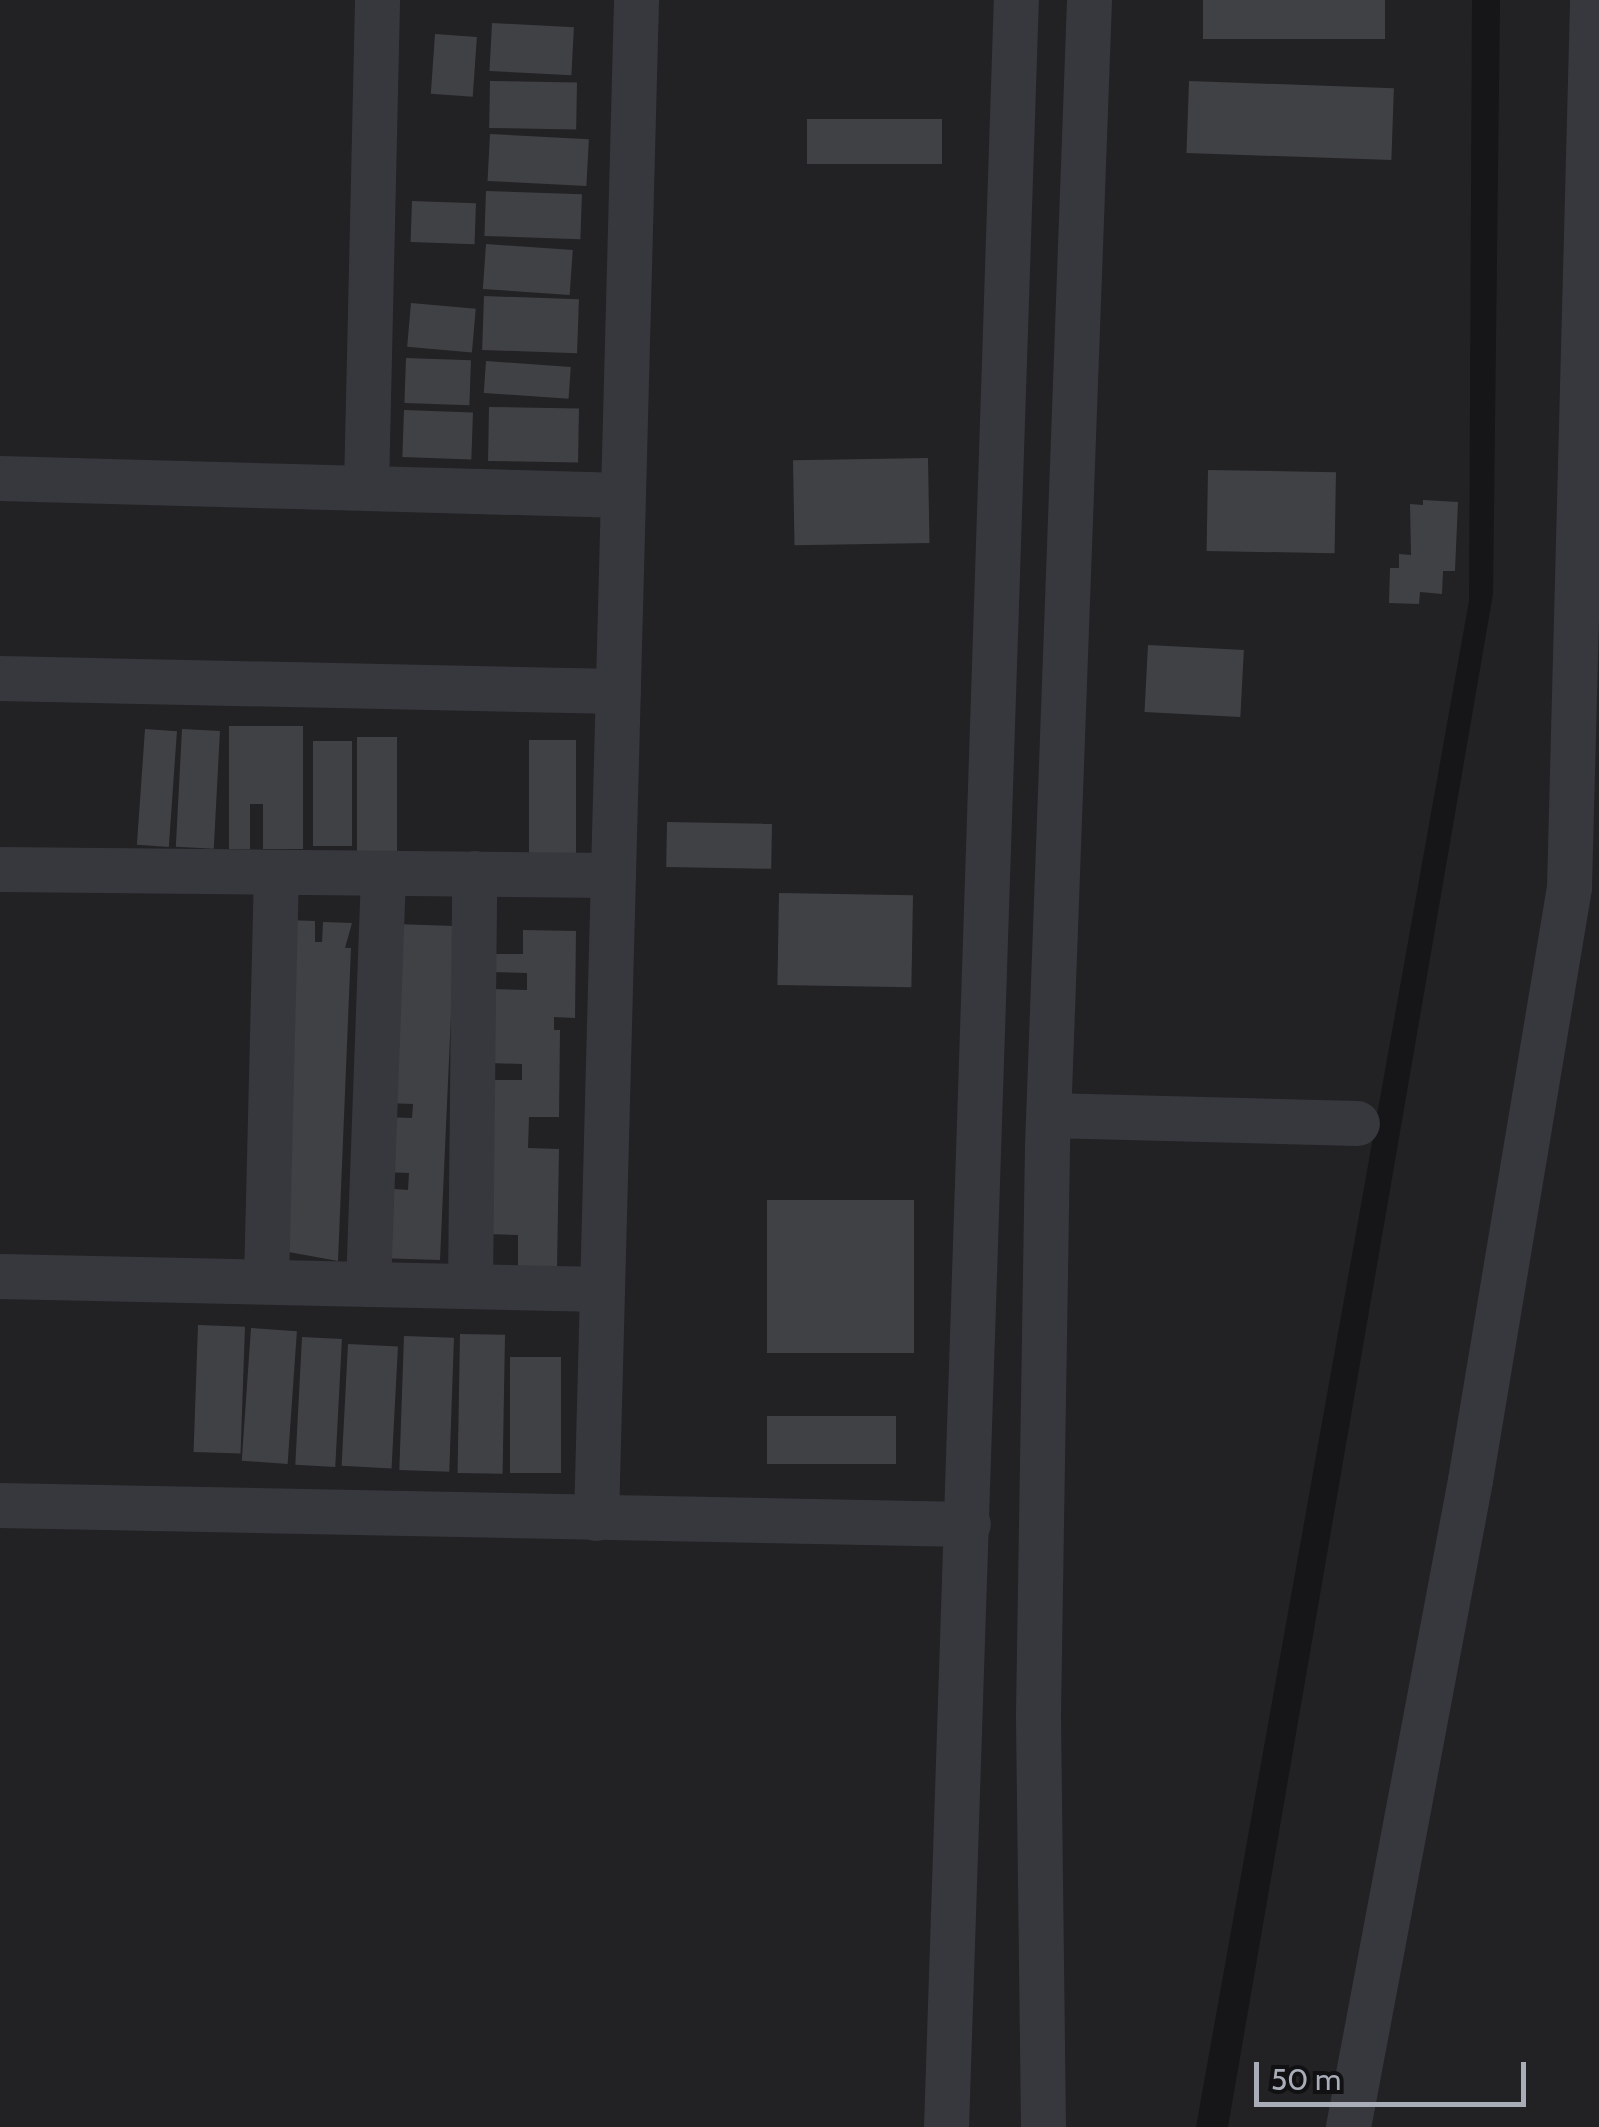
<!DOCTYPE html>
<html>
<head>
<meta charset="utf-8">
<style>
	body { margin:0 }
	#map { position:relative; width:1599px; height:2127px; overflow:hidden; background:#161618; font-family:Cabin,sans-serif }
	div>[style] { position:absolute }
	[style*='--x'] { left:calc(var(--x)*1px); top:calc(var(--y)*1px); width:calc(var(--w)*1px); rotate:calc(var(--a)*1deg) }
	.built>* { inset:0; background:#222225 }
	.building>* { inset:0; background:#404145; transform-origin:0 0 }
	.minor>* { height:45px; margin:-22.5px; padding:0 22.5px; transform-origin:22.5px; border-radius:22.5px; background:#37383d }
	span { translate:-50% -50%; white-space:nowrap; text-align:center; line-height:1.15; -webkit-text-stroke:8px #111113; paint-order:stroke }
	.scale { position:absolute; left:1254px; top:2062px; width:272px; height:45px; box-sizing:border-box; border:5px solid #a8adb8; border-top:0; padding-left:12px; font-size:30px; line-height:35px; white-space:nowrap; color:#a8adb8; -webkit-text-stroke:8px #111113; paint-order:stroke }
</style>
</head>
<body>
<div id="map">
	<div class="built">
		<i style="clip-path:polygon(0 0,1472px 0,1469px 601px,1196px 2127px,0 2127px)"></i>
		<i style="clip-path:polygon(1500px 0,1599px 0,1599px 2127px,1228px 2127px,1493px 594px)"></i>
	</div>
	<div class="building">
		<i style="left:1203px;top:0;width:182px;height:39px"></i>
		<i style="left:492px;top:23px;width:82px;height:48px;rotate:3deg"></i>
		<i style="left:435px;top:34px;width:42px;height:60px;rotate:4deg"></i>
		<i style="left:490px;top:81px;width:87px;height:47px;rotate:1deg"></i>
		<i style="left:1189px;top:81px;width:205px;height:72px;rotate:2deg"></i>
		<i style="left:807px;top:119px;width:135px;height:45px"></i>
		<i style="left:490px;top:134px;width:99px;height:47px;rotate:3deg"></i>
		<i style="left:486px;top:191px;width:96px;height:45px;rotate:2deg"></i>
		<i style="left:412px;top:201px;width:64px;height:41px;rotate:2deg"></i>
		<i style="left:486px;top:244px;width:87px;height:45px;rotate:4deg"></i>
		<i style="left:484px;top:296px;width:95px;height:54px;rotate:2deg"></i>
		<i style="left:411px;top:303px;width:65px;height:44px;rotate:5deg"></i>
		<i style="left:406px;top:358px;width:65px;height:45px;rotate:2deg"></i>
		<i style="left:486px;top:361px;width:85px;height:32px;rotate:4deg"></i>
		<i style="left:489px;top:407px;width:90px;height:54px;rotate:1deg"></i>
		<i style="left:404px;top:410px;width:69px;height:47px;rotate:2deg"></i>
		<i style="left:928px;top:458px;width:85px;height:135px;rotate:89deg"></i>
		<i style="left:1208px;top:470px;width:128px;height:81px;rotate:1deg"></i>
		<i style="clip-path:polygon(1423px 500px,1458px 502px,1455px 571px,1443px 571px,1442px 594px,1420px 592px,1419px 604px,1389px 603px,1390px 568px,1399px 568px,1399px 554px,1411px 555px,1410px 504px,1423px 505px)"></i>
		<i style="left:1148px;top:645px;width:96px;height:67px;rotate:3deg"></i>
		<i style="clip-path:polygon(229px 726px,303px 726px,303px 849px,263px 849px,263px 804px,250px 804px,250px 849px,229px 849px)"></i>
		<i style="left:145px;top:729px;width:32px;height:116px;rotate:4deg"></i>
		<i style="left:182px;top:729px;width:38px;height:118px;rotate:3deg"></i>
		<i style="left:357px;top:737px;width:40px;height:117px"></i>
		<i style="left:529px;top:740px;width:47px;height:113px"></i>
		<i style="left:313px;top:741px;width:39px;height:105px"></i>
		<i style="left:667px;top:822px;width:105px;height:45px;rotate:1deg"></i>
		<i style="left:779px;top:893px;width:134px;height:92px;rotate:1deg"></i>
		<i style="clip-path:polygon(285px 920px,315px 921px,315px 942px,322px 942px,323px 922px,352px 923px,345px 948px,351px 948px,338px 1261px,272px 1249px)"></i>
		<i style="clip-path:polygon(395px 924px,455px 926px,440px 1260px,378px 1258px,381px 1188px,408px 1190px,409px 1173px,381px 1172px,384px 1117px,412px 1118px,413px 1104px,385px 1103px)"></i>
		<i style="clip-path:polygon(523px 930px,576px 931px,575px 1018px,554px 1017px,554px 1030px,560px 1030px,559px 1117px,529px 1117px,528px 1148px,559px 1149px,557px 1269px,518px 1269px,518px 1235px,487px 1234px,489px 1080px,522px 1080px,522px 1064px,489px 1063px,490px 989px,527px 990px,527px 973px,491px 972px,491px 954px,523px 954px)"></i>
		<i style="left:767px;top:1200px;width:147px;height:153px"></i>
		<i style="left:198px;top:1325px;width:47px;height:127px;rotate:2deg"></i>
		<i style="left:251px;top:1328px;width:46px;height:133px;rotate:4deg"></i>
		<i style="left:460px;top:1334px;width:45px;height:139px;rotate:1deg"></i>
		<i style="left:404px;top:1336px;width:50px;height:134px;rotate:2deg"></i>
		<i style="left:302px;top:1337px;width:40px;height:128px;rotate:3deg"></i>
		<i style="left:348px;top:1344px;width:50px;height:122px;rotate:3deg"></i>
		<i style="left:510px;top:1357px;width:51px;height:116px"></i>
		<i style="left:767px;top:1416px;width:129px;height:48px"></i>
	</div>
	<div class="minor">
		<i style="--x:0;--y:478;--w:623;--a:1.56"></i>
		<i style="--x:366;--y:487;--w:487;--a:-88.7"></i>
		<i style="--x:0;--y:678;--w:618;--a:1.21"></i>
		<i style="--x:0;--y:869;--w:613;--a:0.56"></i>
		<i style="--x:1049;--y:1115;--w:308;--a:1.5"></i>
		<i style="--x:0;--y:1276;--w:602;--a:1.24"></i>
		<i style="--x:266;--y:1281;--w:409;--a:-88.6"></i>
		<i style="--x:368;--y:1284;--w:411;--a:-87.9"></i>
		<i style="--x:470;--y:1286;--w:413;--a:-89.4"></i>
		<i style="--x:0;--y:1505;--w:968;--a:1.12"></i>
		<i style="--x:596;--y:1518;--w:1519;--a:-88.49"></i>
		<i style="--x:946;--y:2127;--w:2128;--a:-88.12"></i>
		<i style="--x:1043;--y:2127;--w:414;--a:-90.7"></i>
		<i style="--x:1038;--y:1713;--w:567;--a:-89.09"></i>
		<i style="--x:1047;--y:1146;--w:1147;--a:-87.9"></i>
		<i style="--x:1348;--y:2127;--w:658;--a:-79.32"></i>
		<i style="--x:1470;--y:1480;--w:601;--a:-80.52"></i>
		<i style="--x:1569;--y:887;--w:887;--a:-88.51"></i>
	</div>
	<div class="scale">50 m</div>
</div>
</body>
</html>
